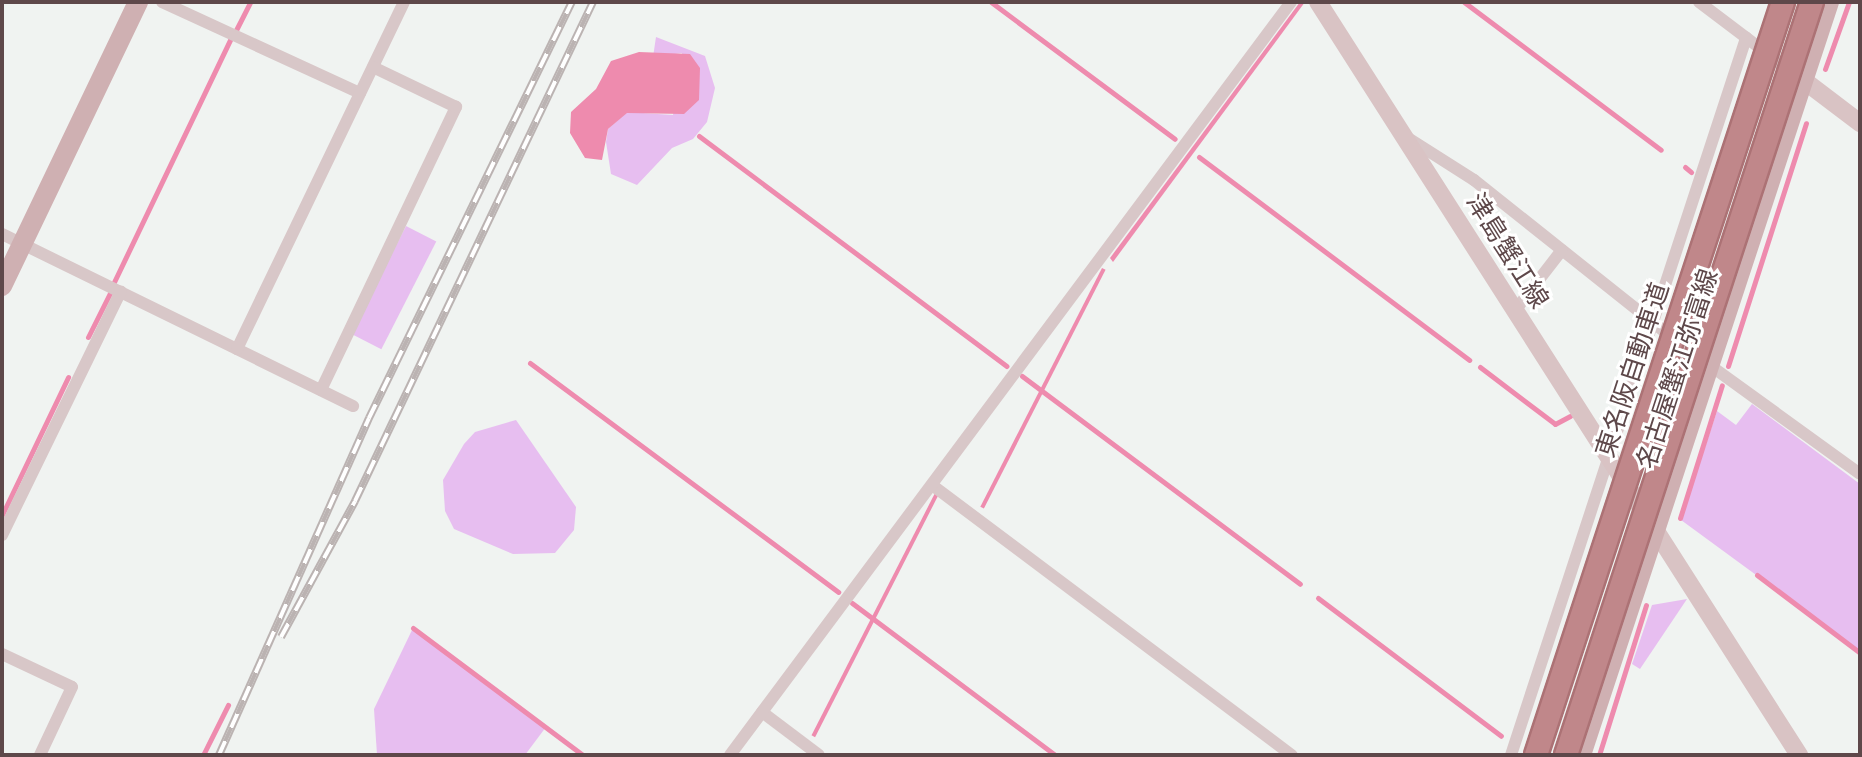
<!DOCTYPE html>
<html>
<head>
<meta charset="utf-8">
<style>
	body { margin:0 }
	#map { position:relative; width:1862px; height:757px; overflow:hidden; background:#f0f3f1; font-family:"Work Sans","Noto Sans JP",sans-serif }
	div>[style] { position:absolute }
	[style*='--x'] { left:calc(var(--x)*1px); top:calc(var(--y)*1px); width:calc(var(--w)*1px); rotate:calc(var(--a)*1deg) }
	.green>* { inset:0; background:#e7bef0; transform-origin:0 0 }
	.water>* { inset:0; background:#ee8bae; transform-origin:0 0 }
	.stream>* { height:5px; margin:-2.5px; padding:0 2.5px; transform-origin:2.5px; border-radius:2.5px; background:#ee8bae }
	.street>* { height:12px; margin:-6px; padding:0 6px; transform-origin:6px; border-radius:6px; background:#d8c7c8 }
	.secondary>* { height:18px; margin:-9px; padding:0 9px; transform-origin:9px; border-radius:9px; background:#d9c3c4 }
	.primary>* { height:20px; margin:-10px; padding:0 10px; transform-origin:10px; border-radius:10px; background:#cfb0b2 }
	.rail>* { height:8px; margin-top:-4px; transform-origin:0; background:repeating-linear-gradient(90deg,#fff 0 15px,#bbb3b2 0 30px); box-sizing:border-box; border-block:2px solid #bbb3b2 }
	.bridges { filter:drop-shadow(2px 0 #ac7275) drop-shadow(-2px 0 #ac7275) drop-shadow(0 2px #ac7275) drop-shadow(0 -2px #ac7275) }
	.highway-bridge>* { height:22px; margin:-11px; padding:0 11px; transform-origin:11px; border-radius:11px; background:#c0878a }
	span { translate:-50% -50%; white-space:nowrap; text-align:center; line-height:1.15; -webkit-text-stroke:6px #fff; paint-order:stroke }
	.street-label { font-size:26px; color:#5e484a }
	.frame { position:absolute; inset:0; border:4px solid #5e484a; pointer-events:none }
</style>
</head>
<body>
<div id="map">
	<div class="green">
		<i style="clip-path:polygon(656px 37px,705px 56px,715px 88px,707px 122px,693px 139px,672px 148px,637px 185px,611px 174px,606px 142px,608px 129px,627px 112px,673px 115px,682px 53px,653px 57px)"></i>
		<i style="left:406px;top:226px;width:34px;height:121px;rotate:27deg"></i>
		<i style="clip-path:polygon(1752px 404px,1860px 484px,1860px 651px,1681px 520px,1717px 411px,1736px 425px)"></i>
		<i style="clip-path:polygon(516px 420px,576px 507px,574px 530px,555px 553px,513px 554px,454px 529px,445px 511px,443px 480px,464px 444px,475px 432px)"></i>
		<i style="clip-path:polygon(1687px 599px,1640px 669px,1632px 664px,1652px 605px)"></i>
		<i style="clip-path:polygon(413px 628px,546px 727px,525px 755px,377px 755px,374px 709px)"></i>
	</div>
	<div class="water">
		<i style="clip-path:polygon(1300px 2px,1305px 2px,1113px 262px,1110px 258px)"></i>
		<i style="clip-path:polygon(639px 52px,690px 54px,700px 68px,699px 100px,684px 114px,627px 113px,608px 129px,602px 160px,585px 158px,570px 133px,571px 112px,596px 89px,611px 61px)"></i>
		<i style="left:1102px;top:268px;width:4px;height:268px;rotate:27deg"></i>
		<i style="left:935px;top:493px;width:4px;height:272px;rotate:27deg"></i>
	</div>
	<div class="stream">
		<i style="--x:991;--y:2;--w:229;--a:36.7"></i>
		<i style="--x:1464;--y:2;--w:246;--a:36.9"></i>
		<i style="--x:235;--y:32;--w:34;--a:-63"></i>
		<i style="--x:1825;--y:69;--w:71;--a:-70.3"></i>
		<i style="--x:699;--y:136;--w:384;--a:36.8"></i>
		<i style="--x:1199;--y:157;--w:338;--a:36.9"></i>
		<i style="--x:1685;--y:167;--w:8;--a:40"></i>
		<i style="--x:114;--y:282;--w:271;--a:-64.4"></i>
		<i style="--x:88;--y:337;--w:51;--a:-63.4"></i>
		<i style="--x:530;--y:363;--w:384;--a:36.6"></i>
		<i style="--x:1728;--y:366;--w:255;--a:-72.2"></i>
		<i style="--x:1480;--y:367;--w:94;--a:37.2"></i>
		<i style="--x:1555;--y:424;--w:17;--a:-28"></i>
		<i style="--x:1022;--y:376;--w:347;--a:36.8"></i>
		<i style="--x:2;--y:515;--w:153;--a:-64.4"></i>
		<i style="--x:1680;--y:518;--w:139;--a:-72.5"></i>
		<i style="--x:1757;--y:575;--w:129;--a:37.1"></i>
		<i style="--x:1318;--y:598;--w:229;--a:37"></i>
		<i style="--x:852;--y:603;--w:254;--a:36.8"></i>
		<i style="--x:413;--y:628;--w:212;--a:36.8"></i>
		<i style="--x:203;--y:755;--w:56;--a:-63.4"></i>
		<i style="--x:1599;--y:755;--w:157;--a:-72.6"></i>
	</div>
	<div class="street">
		<i style="--x:162;--y:2;--w:218;--a:24.7"></i>
		<i style="--x:1699;--y:2;--w:118;--a:37.1"></i>
		<i style="--x:1408;--y:138;--w:78;--a:32.5"></i>
		<i style="--x:1474;--y:180;--w:257;--a:38.5"></i>
		<i style="--x:1675;--y:340;--w:228;--a:35.9"></i>
		<i style="--x:2;--y:234;--w:391;--a:26.1"></i>
		<i style="--x:1514;--y:312;--w:78;--a:-52.3"></i>
		<i style="--x:237;--y:349;--w:385;--a:-64.3"></i>
		<i style="--x:321;--y:390;--w:314;--a:-64.5"></i>
		<i style="--x:456;--y:107;--w:92;--a:-154.3"></i>
		<i style="--x:932;--y:485;--w:450;--a:36.9"></i>
		<i style="--x:2;--y:535;--w:271;--a:-64"></i>
		<i style="--x:2;--y:654;--w:77;--a:25.2"></i>
		<i style="--x:72;--y:687;--w:75;--a:115.2"></i>
		<i style="--x:762;--y:712;--w:71;--a:37"></i>
		<i style="--x:730;--y:755;--w:939;--a:-53.31"></i>
		<i style="--x:1511;--y:755;--w:755;--a:-71.85"></i>
	</div>
	<div class="secondary">
		<i style="--x:1318;--y:2;--w:894;--a:57.43"></i>
		<i style="--x:1802;--y:79;--w:73;--a:37.2"></i>
	</div>
	<div class="primary">
		<i style="--x:2;--y:286;--w:315;--a:-64.4"></i>
		<i style="--x:1581;--y:755;--w:793;--a:-71.77"></i>
	</div>
	<div class="rail">
		<i style="--x:281;--y:637;--w:155;--a:-61.4"></i>
		<i style="--x:355;--y:501;--w:553;--a:-64.5"></i>
		<i style="--x:219;--y:755;--w:369;--a:-66"></i>
		<i style="--x:369;--y:418;--w:463;--a:-64"></i>
	</div>
	<div class="bridges">
		<div class="highway-bridge">
			<i style="--x:1536;--y:755;--w:792;--a:-71.84"></i>
			<i style="--x:1566;--y:755;--w:792;--a:-71.91"></i>
		</div>
	</div>
	<div class="street-label">
		<span style="left:1507px;top:251px;rotate:58deg">津島蟹江線</span>
		<span style="left:1678px;top:369px;rotate:-72deg">名古屋蟹江弥富線</span>
		<span style="left:1633px;top:370px;rotate:-72deg">東名阪自動車道</span>
	</div>
	<div class="frame"></div>
</div>
</body>
</html>
